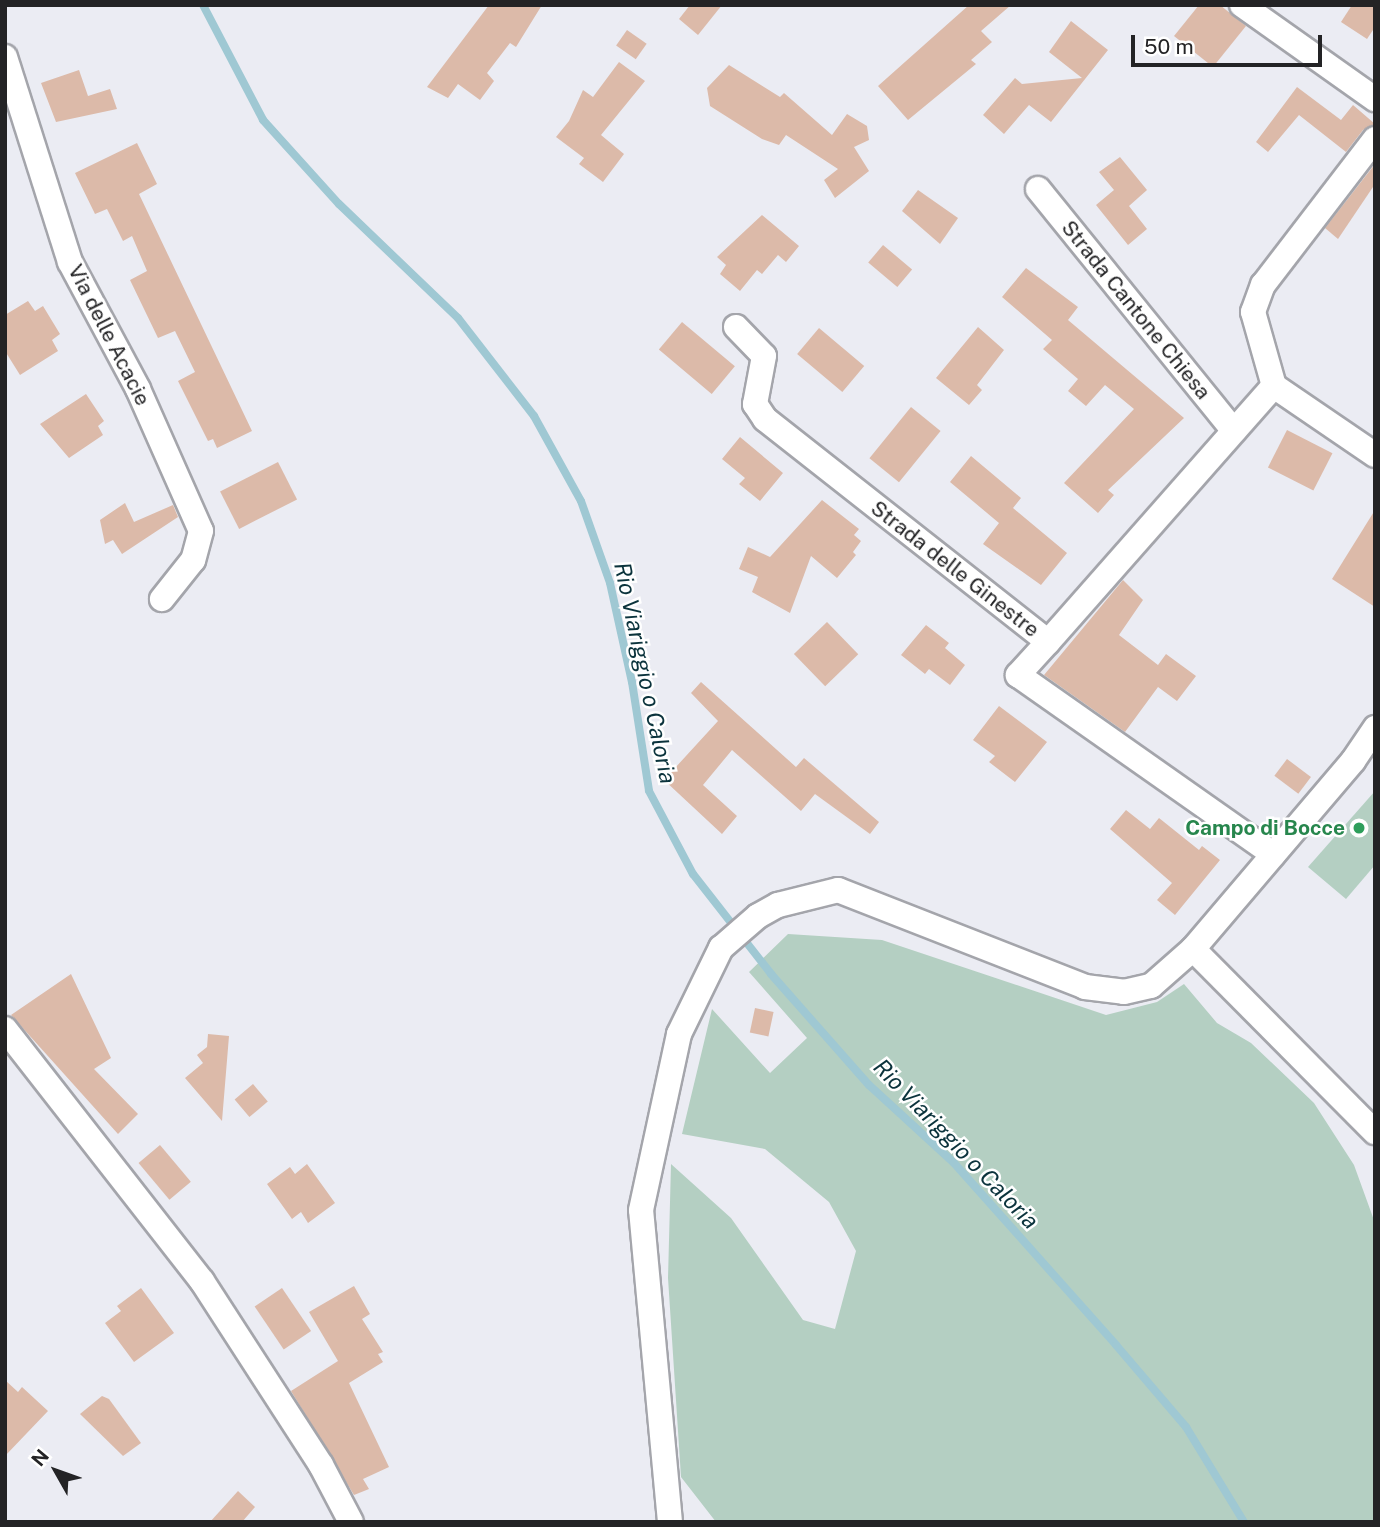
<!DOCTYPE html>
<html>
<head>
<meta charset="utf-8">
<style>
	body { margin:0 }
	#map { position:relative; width:1380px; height:1527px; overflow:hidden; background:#ebecf3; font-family:"Public Sans",sans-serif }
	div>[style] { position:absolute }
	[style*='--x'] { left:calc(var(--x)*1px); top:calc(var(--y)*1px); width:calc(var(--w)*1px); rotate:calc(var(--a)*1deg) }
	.green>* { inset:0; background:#b4cfc2 }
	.stream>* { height:8px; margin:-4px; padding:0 4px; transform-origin:4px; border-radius:4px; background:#9fc8d3 }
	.building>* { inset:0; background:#dcbaa9; transform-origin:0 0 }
	.roads { filter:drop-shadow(2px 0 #a4a5ab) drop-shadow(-2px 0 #a4a5ab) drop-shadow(0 2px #a4a5ab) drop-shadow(0 -2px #a4a5ab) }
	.minor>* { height:24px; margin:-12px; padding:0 12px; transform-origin:12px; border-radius:12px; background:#fff }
	.dots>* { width:19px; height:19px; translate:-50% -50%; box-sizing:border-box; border:4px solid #fff; border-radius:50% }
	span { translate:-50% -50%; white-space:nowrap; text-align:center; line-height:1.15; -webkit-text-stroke:5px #fff; paint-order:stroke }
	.street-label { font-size:21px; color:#232325 }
	.leisure-label { font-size:21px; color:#27864d; font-weight:700 }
	.right { translate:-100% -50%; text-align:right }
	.water-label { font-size:23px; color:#0b333c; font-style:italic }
	.frame { position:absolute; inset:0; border:7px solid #232325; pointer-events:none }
	.north { position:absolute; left:21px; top:1436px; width:70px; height:70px; -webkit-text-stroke:5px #fff; paint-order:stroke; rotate:310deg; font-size:19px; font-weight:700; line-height:28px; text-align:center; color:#232325 }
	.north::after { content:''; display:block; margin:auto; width:24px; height:32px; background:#232325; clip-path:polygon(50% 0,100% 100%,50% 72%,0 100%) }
	.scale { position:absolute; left:1131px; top:35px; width:191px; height:32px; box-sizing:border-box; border:4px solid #232325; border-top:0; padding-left:9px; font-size:21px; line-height:24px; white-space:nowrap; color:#232325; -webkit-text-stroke:5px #fff; paint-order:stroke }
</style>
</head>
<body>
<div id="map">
	<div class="green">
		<i style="clip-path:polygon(1375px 791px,1375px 865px,1346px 899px,1308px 867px)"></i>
		<i style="clip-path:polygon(788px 934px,882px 940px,1106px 1015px,1157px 1002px,1184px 984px,1217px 1023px,1251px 1043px,1314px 1103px,1354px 1165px,1375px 1223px,1375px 1522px,716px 1522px,681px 1477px,668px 1278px,671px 1164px,731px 1218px,803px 1320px,835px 1329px,856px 1251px,829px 1202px,765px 1149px,682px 1134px,712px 1009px,770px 1073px,807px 1038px,749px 972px)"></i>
	</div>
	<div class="stream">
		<i style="--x:203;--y:5;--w:130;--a:62.4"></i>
		<i style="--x:263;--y:120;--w:113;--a:47.9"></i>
		<i style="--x:339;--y:204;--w:165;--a:43.8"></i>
		<i style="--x:458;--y:318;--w:124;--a:52.2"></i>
		<i style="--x:534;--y:416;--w:97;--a:61.1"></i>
		<i style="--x:581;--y:501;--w:87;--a:70.5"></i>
		<i style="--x:610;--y:583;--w:101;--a:77.5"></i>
		<i style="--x:632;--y:682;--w:110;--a:81.1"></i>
		<i style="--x:649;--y:791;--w:94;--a:62.1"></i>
		<i style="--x:693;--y:874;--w:127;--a:52"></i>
		<i style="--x:771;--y:974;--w:148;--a:48.6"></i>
		<i style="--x:869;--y:1085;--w:115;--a:42.5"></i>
		<i style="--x:954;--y:1163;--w:244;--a:48.3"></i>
		<i style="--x:1116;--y:1345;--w:108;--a:49.5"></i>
		<i style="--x:1186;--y:1427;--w:111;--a:58.6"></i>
	</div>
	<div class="building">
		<i style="clip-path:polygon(489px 5px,542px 5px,516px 47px,510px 43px,487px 73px,494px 81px,480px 100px,458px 84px,448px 98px,427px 87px)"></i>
		<i style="clip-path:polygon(690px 5px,722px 5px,698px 35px,679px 19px)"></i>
		<i style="clip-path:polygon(969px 5px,1011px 5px,981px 31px,992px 42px,971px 60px,976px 64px,908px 120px,878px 86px)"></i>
		<i style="clip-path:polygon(1199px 5px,1220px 5px,1246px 26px,1213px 67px,1174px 36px)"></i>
		<i style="clip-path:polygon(1352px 5px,1375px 5px,1375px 27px,1367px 39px,1341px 22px)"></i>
		<i style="clip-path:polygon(1071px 21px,1108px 50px,1051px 122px,1029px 105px,1004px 134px,983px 115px,1015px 78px,1022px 84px,1082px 78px,1049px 52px)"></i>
		<i style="left:627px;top:30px;width:24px;height:19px;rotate:35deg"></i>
		<i style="clip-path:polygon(619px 62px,645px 81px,601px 135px,624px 154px,603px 182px,579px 164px,584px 158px,556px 137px,569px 121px,583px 90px,593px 97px)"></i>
		<i style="clip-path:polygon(729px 65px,780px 97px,784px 93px,832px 135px,847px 114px,867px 126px,869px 140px,854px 147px,869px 171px,835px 198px,824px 180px,838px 169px,786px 135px,779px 145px,762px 139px,710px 106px,707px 88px)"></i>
		<i style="clip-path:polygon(79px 70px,88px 96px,110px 89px,117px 109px,56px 122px,41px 83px)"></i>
		<i style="clip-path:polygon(1297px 87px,1341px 120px,1353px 105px,1375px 124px,1363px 130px,1346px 152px,1299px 115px,1268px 152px,1256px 142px)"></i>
		<i style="clip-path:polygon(137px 143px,157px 184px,139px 194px,252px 431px,217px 448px,213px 439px,208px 441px,178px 381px,195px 372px,175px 331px,158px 338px,130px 280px,147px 271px,132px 236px,123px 241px,107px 209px,95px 214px,75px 173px)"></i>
		<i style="clip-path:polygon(1120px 157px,1147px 190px,1129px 206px,1147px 229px,1128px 245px,1096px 205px,1114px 190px,1099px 172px)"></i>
		<i style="clip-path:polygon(1375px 164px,1375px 184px,1338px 239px,1325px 228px)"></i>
		<i style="clip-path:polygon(918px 190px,958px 218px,940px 244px,902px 211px)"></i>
		<i style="clip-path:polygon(762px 215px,799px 246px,786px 262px,778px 255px,762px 274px,757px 270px,740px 291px,720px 274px,726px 265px,717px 257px)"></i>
		<i style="left:883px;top:245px;width:38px;height:23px;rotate:40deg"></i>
		<i style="clip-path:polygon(1026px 268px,1078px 307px,1068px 320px,1184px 418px,1108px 490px,1114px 495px,1098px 513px,1064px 483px,1134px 409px,1105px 385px,1086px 406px,1068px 391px,1078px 379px,1043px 349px,1052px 340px,1002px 297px)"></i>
		<i style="clip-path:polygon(28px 301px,35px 311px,43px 306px,60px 334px,52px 340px,58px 351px,20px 375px,5px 351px,5px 315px)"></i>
		<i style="left:682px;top:322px;width:69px;height:36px;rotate:40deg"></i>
		<i style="clip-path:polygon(978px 327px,1004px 350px,977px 385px,982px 390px,969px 405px,936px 378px)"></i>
		<i style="left:819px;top:328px;width:59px;height:34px;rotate:40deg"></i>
		<i style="clip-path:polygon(86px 394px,104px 421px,98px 426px,103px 435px,69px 458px,40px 424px)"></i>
		<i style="left:911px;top:407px;width:38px;height:66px;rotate:39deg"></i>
		<i style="left:1287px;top:430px;width:51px;height:42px;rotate:27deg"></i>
		<i style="clip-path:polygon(740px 437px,783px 473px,760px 501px,739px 484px,745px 478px,722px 459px)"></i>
		<i style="clip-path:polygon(971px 456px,1021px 498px,1013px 508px,1067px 553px,1041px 585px,983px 544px,999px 523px,950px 482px)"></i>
		<i style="left:278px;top:462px;width:42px;height:65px;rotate:63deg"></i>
		<i style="clip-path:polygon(822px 500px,859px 529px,854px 535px,861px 541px,853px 552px,856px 555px,837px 578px,811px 556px,790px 613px,752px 592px,758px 577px,739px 569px,748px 547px,770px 557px)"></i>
		<i style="clip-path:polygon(125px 503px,134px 522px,173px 505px,178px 517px,122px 554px,113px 540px,105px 544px,100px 520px)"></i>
		<i style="clip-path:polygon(1375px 510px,1375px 607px,1332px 579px)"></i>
		<i style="clip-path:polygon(1123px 580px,1143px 600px,1119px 635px,1158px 665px,1166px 654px,1196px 676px,1177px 701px,1158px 687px,1125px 732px,1044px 675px)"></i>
		<i style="left:827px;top:622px;width:45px;height:46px;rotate:46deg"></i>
		<i style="clip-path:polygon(926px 625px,949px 643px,945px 648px,965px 665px,950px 685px,929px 669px,925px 674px,901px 655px)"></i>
		<i style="clip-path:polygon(701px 682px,796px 767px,804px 758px,879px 822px,870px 834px,815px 794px,801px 811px,732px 750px,703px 785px,737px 816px,722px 834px,664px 780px,718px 721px,691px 693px)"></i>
		<i style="clip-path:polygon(999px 706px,1047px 742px,1015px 782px,989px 762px,995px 756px,973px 740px)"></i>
		<i style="left:1287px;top:759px;width:30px;height:21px;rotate:37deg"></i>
		<i style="clip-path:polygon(1126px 810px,1150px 829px,1159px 818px,1199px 850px,1202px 846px,1220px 860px,1175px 915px,1157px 900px,1172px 883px,1110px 829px)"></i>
		<i style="clip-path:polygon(71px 974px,111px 1058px,94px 1069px,138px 1114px,118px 1134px,11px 1015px)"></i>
		<i style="left:755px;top:1008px;width:19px;height:25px;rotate:12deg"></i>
		<i style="clip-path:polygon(208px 1034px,229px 1036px,222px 1121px,185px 1078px,203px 1063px,197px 1055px,207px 1047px)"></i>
		<i style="left:253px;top:1084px;width:23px;height:24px;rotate:50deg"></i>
		<i style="left:160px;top:1145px;width:48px;height:28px;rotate:50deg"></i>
		<i style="clip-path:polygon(307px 1164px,335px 1203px,308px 1223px,301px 1212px,292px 1219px,267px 1184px,290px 1167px,295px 1174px)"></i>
		<i style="clip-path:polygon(354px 1286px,370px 1314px,362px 1319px,383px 1352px,378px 1354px,383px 1362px,349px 1383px,389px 1467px,363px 1479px,369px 1489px,354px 1495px,291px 1391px,338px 1361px,309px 1312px)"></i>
		<i style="clip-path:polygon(141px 1288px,174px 1333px,134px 1362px,105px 1323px,121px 1311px,117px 1306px)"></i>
		<i style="left:282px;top:1288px;width:52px;height:33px;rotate:56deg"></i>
		<i style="clip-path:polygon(5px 1380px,18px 1392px,22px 1387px,48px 1411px,5px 1456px)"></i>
		<i style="clip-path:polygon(102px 1396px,109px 1399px,141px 1443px,123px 1456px,80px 1414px)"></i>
		<i style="clip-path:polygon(238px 1491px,255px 1507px,242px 1522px,210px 1522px)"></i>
	</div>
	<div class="roads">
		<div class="minor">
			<i style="--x:1242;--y:5;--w:163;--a:35.3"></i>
			<i style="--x:5;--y:57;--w:215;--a:72.4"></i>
			<i style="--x:70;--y:262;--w:144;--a:61.8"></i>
			<i style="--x:138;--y:389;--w:155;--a:66.1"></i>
			<i style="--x:201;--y:531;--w:30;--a:105"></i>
			<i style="--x:193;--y:560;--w:50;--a:128.5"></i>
			<i style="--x:1038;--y:189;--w:311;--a:51"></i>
			<i style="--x:736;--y:327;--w:40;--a:46"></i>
			<i style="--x:764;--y:356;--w:49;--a:100.6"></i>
			<i style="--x:755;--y:404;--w:18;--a:56"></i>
			<i style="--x:765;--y:419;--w:360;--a:38.2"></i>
			<i style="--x:1048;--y:642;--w:45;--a:132.3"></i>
			<i style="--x:1018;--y:675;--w:312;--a:35.1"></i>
			<i style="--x:1274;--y:386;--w:122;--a:34.3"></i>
			<i style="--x:1048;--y:642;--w:341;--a:-48.6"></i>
			<i style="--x:1274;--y:386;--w:77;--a:-105.8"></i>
			<i style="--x:1253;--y:312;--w:29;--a:-70"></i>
			<i style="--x:1263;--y:285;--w:184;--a:-52.5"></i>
			<i style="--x:1193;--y:949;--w:258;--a:45.2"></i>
			<i style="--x:5;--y:1029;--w:320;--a:52"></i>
			<i style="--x:202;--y:1281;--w:219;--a:57.1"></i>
			<i style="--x:321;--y:1465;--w:64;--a:62.2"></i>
			<i style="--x:670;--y:1522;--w:313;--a:-95.3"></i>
			<i style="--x:641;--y:1210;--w:180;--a:-77.8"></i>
			<i style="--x:679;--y:1034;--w:96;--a:-64"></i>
			<i style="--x:721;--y:948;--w:49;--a:-40.9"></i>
			<i style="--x:758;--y:916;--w:23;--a:-29"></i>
			<i style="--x:778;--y:905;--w:62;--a:-14"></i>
			<i style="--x:838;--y:890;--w:265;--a:21.4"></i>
			<i style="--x:1085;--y:987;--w:39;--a:7"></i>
			<i style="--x:1124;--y:992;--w:28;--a:-13"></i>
			<i style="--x:1151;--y:986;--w:56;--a:-41.4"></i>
			<i style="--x:1193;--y:949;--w:247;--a:-49.6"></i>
			<i style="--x:1353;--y:761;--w:40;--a:-56"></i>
		</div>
	</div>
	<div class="dots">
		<i style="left:1359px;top:828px;background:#2e9e5b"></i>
	</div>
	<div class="street-label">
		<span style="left:1136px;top:310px;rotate:51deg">Strada Cantone Chiesa</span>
		<span style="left:109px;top:335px;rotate:63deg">Via delle Acacie</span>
		<span style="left:955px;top:569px;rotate:38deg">Strada delle Ginestre</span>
	</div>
	<div class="leisure-label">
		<span class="right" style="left:1345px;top:828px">Campo di Bocce</span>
	</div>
	<div class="water-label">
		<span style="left:645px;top:673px;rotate:78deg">Rio Viariggio o Caloria</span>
		<span style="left:956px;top:1144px;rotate:46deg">Rio Viariggio o Caloria</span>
	</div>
	<div class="frame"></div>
	<div class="north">N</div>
	<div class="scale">50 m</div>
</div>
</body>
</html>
